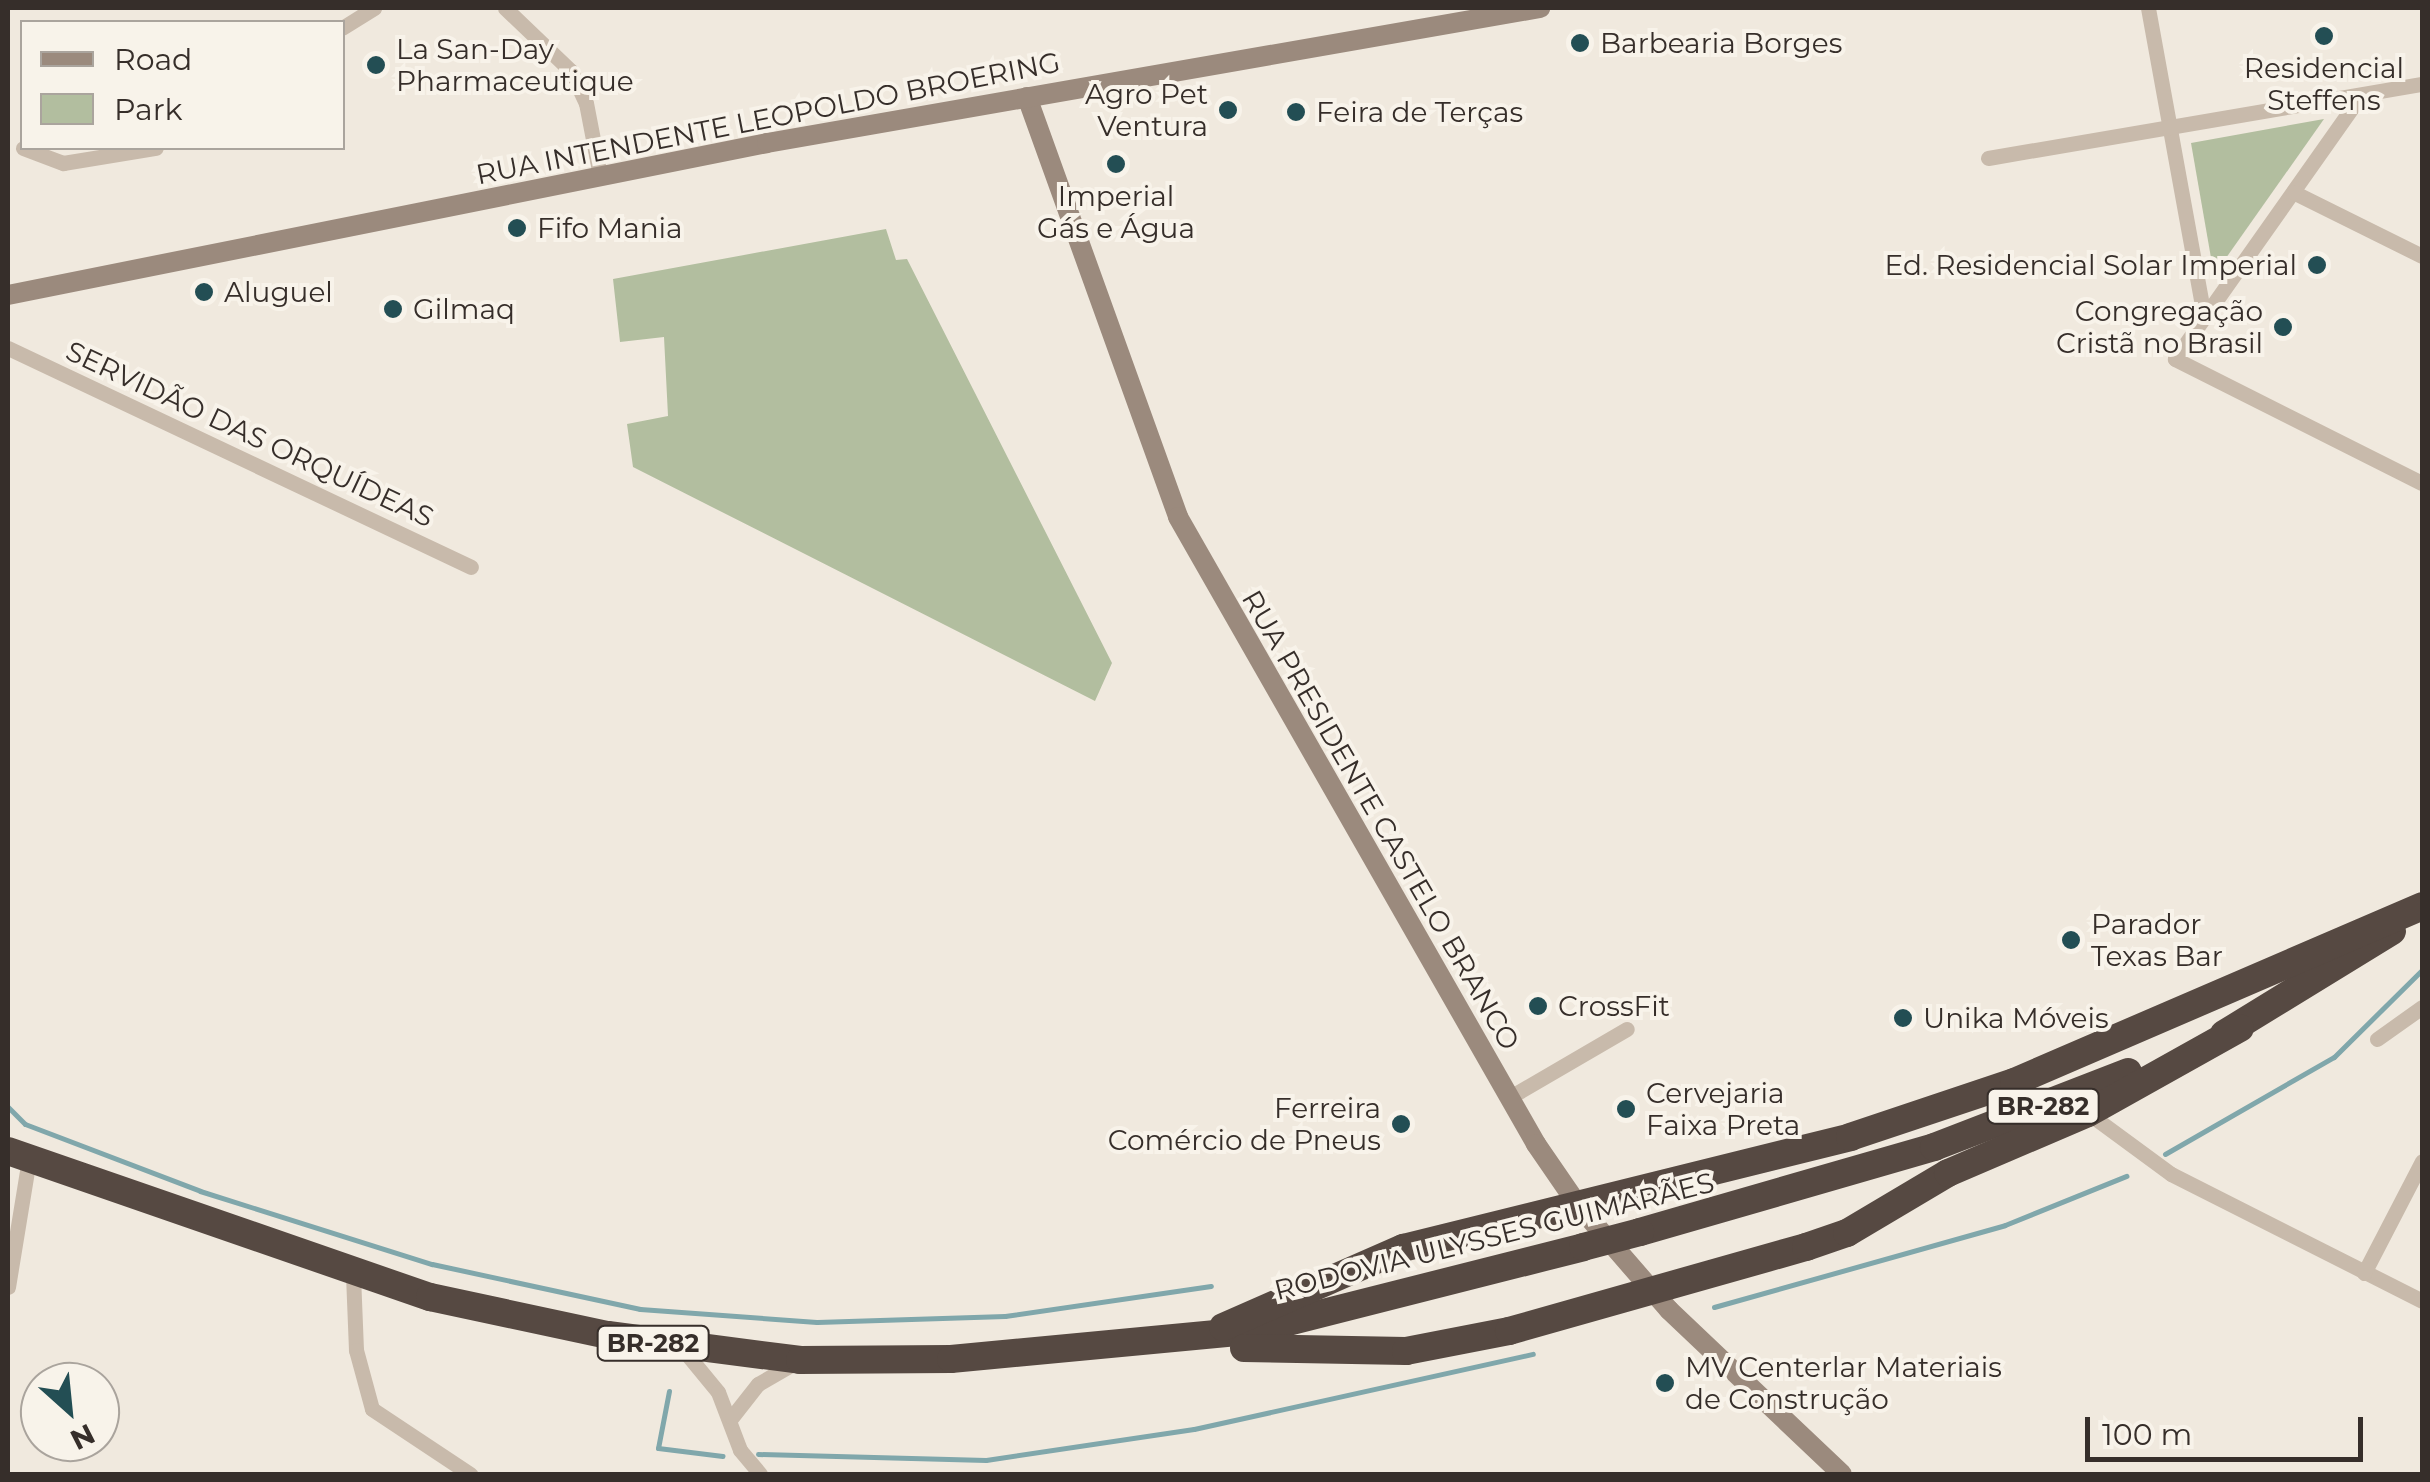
<!DOCTYPE html>
<html>
<head>
<meta charset="utf-8">
<style>
	body { margin:0 }
	#map { position:relative; width:2430px; height:1482px; overflow:hidden; background:#f0e9de; font-family:Montserrat,sans-serif }
	div>[style] { position:absolute }
	[style*='--x'] { left:calc(var(--x)*1px); top:calc(var(--y)*1px); width:calc(var(--w)*1px); rotate:calc(var(--a)*1deg) }
	.green>* { inset:0; background:#b2be9f }
	.stream>* { height:5px; margin:-2.5px; padding:0 2.5px; transform-origin:2.5px; border-radius:2.5px; background:#80a7ab }
	.street>* { height:15px; margin:-7.5px; padding:0 7.5px; transform-origin:7.5px; border-radius:7.5px; background:#c8baab }
	.secondary>* { height:20px; margin:-10px; padding:0 10px; transform-origin:10px; border-radius:10px; background:#9b8a7d }
	.highway>* { height:28px; margin:-14px; padding:0 14px; transform-origin:14px; border-radius:14px; background:#564942 }
	.highway-bridge>* { height:28px; margin:-14px; padding:0 14px; transform-origin:14px; border-radius:14px; background:#564942 }
	.dots>* { width:28px; height:28px; translate:-50% -50%; box-sizing:border-box; border:5px solid #f8f3ea; border-radius:50% }
	span { translate:-50% -50%; white-space:nowrap; text-align:center; line-height:1.15; -webkit-text-stroke:8px #f8f3ea; paint-order:stroke }
	.shield-label span { padding:2px 8px; background:#f8f3ea; border:2px solid; border-radius:8px; -webkit-text-stroke-width:0 }
	.shield-label { font-size:25px; color:#362e2a; font-weight:700 }
	.poi-label { font-size:28px; color:#362e2a }
	.left { translate:0 -50%; text-align:left }
	.right { translate:-100% -50%; text-align:right }
	.street-label { font-size:28px; color:#362e2a }
	.frame { position:absolute; inset:0; border:10px solid #362e2a; pointer-events:none }
	.legend { position:absolute; left:20px; top:20px; width:325px; height:130px; box-sizing:border-box; background:#f8f3ea; border:2px solid #aaa49d; margin:0; padding:12px 18px; list-style:none; font-size:30px; color:#362e2a }
	.legend li { display:flex; align-items:center; gap:20px; height:50px }
	.legend b { width:50px; border:2px solid #aaa49d }
	.north { position:absolute; left:20px; top:1362px; width:100px; height:100px; box-sizing:border-box; background:#f8f3ea; border:2px solid #aaa49d; border-radius:50%; rotate:153deg; font-size:28px; font-weight:700; line-height:40px; text-align:center; color:#362e2a }
	.north::after { content:''; display:block; margin:auto; width:35px; height:45px; background:#234e54; clip-path:polygon(50% 0,100% 100%,50% 72%,0 100%) }
	.scale { position:absolute; left:2085px; top:1417px; width:278px; height:45px; box-sizing:border-box; border:5px solid #362e2a; border-top:0; padding-left:12px; font-size:30px; line-height:35px; white-space:nowrap; color:#362e2a; -webkit-text-stroke:8px #f8f3ea; paint-order:stroke }
</style>
</head>
<body>
<div id="map">
	<div class="green">
		<i style="clip-path:polygon(2324px 119px,2214px 275px,2191px 143px)"></i>
		<i style="clip-path:polygon(886px 229px,896px 260px,907px 259px,1112px 663px,1095px 701px,633px 467px,627px 424px,668px 416px,664px 337px,620px 342px,613px 279px)"></i>
	</div>
	<div class="stream">
		<i style="--x:8;--y:1107;--w:24;--a:45"></i>
		<i style="--x:25;--y:1124;--w:187;--a:20.9"></i>
		<i style="--x:200;--y:1191;--w:243;--a:17.5"></i>
		<i style="--x:432;--y:1264;--w:213;--a:12.2"></i>
		<i style="--x:640;--y:1309;--w:177;--a:4.2"></i>
		<i style="--x:817;--y:1322;--w:188;--a:-1.8"></i>
		<i style="--x:1005;--y:1316;--w:208;--a:-8.3"></i>
		<i style="--x:2165;--y:1154;--w:195;--a:-29.9"></i>
		<i style="--x:2334;--y:1057;--w:124;--a:-44.7"></i>
		<i style="--x:1714;--y:1307;--w:302;--a:-15.7"></i>
		<i style="--x:2005;--y:1225;--w:131;--a:-22"></i>
		<i style="--x:669;--y:1391;--w:58;--a:100.9"></i>
		<i style="--x:658;--y:1448;--w:65;--a:7"></i>
		<i style="--x:758;--y:1454;--w:228;--a:1.5"></i>
		<i style="--x:986;--y:1460;--w:210;--a:-8.5"></i>
		<i style="--x:1194;--y:1429;--w:347;--a:-12.5"></i>
	</div>
	<div class="street">
		<i style="--x:505;--y:8;--w:91;--a:43.7"></i>
		<i style="--x:571;--y:71;--w:35;--a:65"></i>
		<i style="--x:586;--y:103;--w:74;--a:79.1"></i>
		<i style="--x:2148;--y:8;--w:314;--a:79.7"></i>
		<i style="--x:342;--y:28;--w:38;--a:-32"></i>
		<i style="--x:2361;--y:95;--w:323;--a:125.2"></i>
		<i style="--x:2175;--y:359;--w:276;--a:26.7"></i>
		<i style="--x:23;--y:148;--w:43;--a:20.6"></i>
		<i style="--x:63;--y:163;--w:94;--a:-9.2"></i>
		<i style="--x:1988;--y:158;--w:440;--a:-9.7"></i>
		<i style="--x:2293;--y:192;--w:144;--a:26.4"></i>
		<i style="--x:8;--y:348;--w:512;--a:25.31"></i>
		<i style="--x:2377;--y:1039;--w:55;--a:-35.4"></i>
		<i style="--x:1510;--y:1097;--w:135;--a:-30.2"></i>
		<i style="--x:2088;--y:1113;--w:103;--a:36.3"></i>
		<i style="--x:2171;--y:1174;--w:281;--a:26.8"></i>
		<i style="--x:2364;--y:1273;--w:126;--a:-62.6"></i>
		<i style="--x:353;--y:1275;--w:75;--a:87.7"></i>
		<i style="--x:356;--y:1350;--w:61;--a:74.8"></i>
		<i style="--x:372;--y:1409;--w:118;--a:33.6"></i>
		<i style="--x:8;--y:1287;--w:130;--a:-80.7"></i>
		<i style="--x:681;--y:1347;--w:58;--a:50.6"></i>
		<i style="--x:718;--y:1392;--w:62;--a:69.2"></i>
		<i style="--x:740;--y:1450;--w:31;--a:50"></i>
		<i style="--x:732;--y:1417;--w:42;--a:-51.8"></i>
		<i style="--x:758;--y:1384;--w:44;--a:-30.1"></i>
	</div>
	<div class="secondary">
		<i style="--x:1027;--y:97;--w:446;--a:70.2"></i>
		<i style="--x:1178;--y:517;--w:722;--a:60.27"></i>
		<i style="--x:1536;--y:1144;--w:74;--a:55.5"></i>
		<i style="--x:1578;--y:1205;--w:139;--a:49.1"></i>
		<i style="--x:1669;--y:1310;--w:238;--a:43.5"></i>
		<i style="--x:8;--y:295;--w:774;--a:-11.32"></i>
		<i style="--x:767;--y:143;--w:785;--a:-9.91"></i>
	</div>
	<div class="highway">
		<i style="--x:2224;--y:1034;--w:197;--a:-31.5"></i>
		<i style="--x:8;--y:1151;--w:447;--a:19.1"></i>
		<i style="--x:430;--y:1297;--w:182;--a:12.1"></i>
		<i style="--x:608;--y:1335;--w:194;--a:7.4"></i>
		<i style="--x:800;--y:1360;--w:151;--a:-0.4"></i>
		<i style="--x:951;--y:1359;--w:306;--a:-5.4"></i>
		<i style="--x:1256;--y:1330;--w:337;--a:-14.2"></i>
		<i style="--x:1640;--y:1232;--w:306;--a:-16.1"></i>
		<i style="--x:1934;--y:1147;--w:208;--a:-21.1"></i>
		<i style="--x:1223;--y:1327;--w:197;--a:-23.7"></i>
		<i style="--x:1403;--y:1248;--w:461;--a:-13.9"></i>
		<i style="--x:1850;--y:1137;--w:173;--a:-18.5"></i>
		<i style="--x:2014;--y:1082;--w:444;--a:-23.3"></i>
		<i style="--x:1244;--y:1348;--w:162;--a:1.1"></i>
		<i style="--x:1406;--y:1351;--w:105;--a:-11"></i>
		<i style="--x:1509;--y:1331;--w:309;--a:-15.8"></i>
		<i style="--x:1806;--y:1247;--w:43;--a:-18.9"></i>
		<i style="--x:1847;--y:1233;--w:117;--a:-30.7"></i>
		<i style="--x:1948;--y:1173;--w:152;--a:-23.2"></i>
		<i style="--x:2088;--y:1113;--w:174;--a:-29.2"></i>
	</div>
	<div class="highway-bridge">
		<i style="--x:1583;--y:1247;--w:59;--a:-14.7"></i>
	</div>
	<div class="dots">
		<i style="left:2324px;top:36px;background:#234e54"></i>
		<i style="left:1580px;top:43px;background:#234e54"></i>
		<i style="left:376px;top:65px;background:#234e54"></i>
		<i style="left:1228px;top:110px;background:#234e54"></i>
		<i style="left:1296px;top:112px;background:#234e54"></i>
		<i style="left:1116px;top:164px;background:#234e54"></i>
		<i style="left:517px;top:228px;background:#234e54"></i>
		<i style="left:2317px;top:265px;background:#234e54"></i>
		<i style="left:204px;top:292px;background:#234e54"></i>
		<i style="left:393px;top:309px;background:#234e54"></i>
		<i style="left:2283px;top:327px;background:#234e54"></i>
		<i style="left:2071px;top:940px;background:#234e54"></i>
		<i style="left:1538px;top:1006px;background:#234e54"></i>
		<i style="left:1903px;top:1018px;background:#234e54"></i>
		<i style="left:1626px;top:1109px;background:#234e54"></i>
		<i style="left:1401px;top:1124px;background:#234e54"></i>
		<i style="left:1665px;top:1383px;background:#234e54"></i>
	</div>
	<div class="shield-label">
		<span style="left:2043px;top:1106px">BR-282</span>
		<span style="left:653px;top:1343px">BR-282</span>
	</div>
	<div class="poi-label">
		<span class="left" style="left:1600px;top:43px">Barbearia Borges</span>
		<span class="left" style="left:396px;top:65px">La San-Day<br>Pharmaceutique</span>
		<span style="left:2324px;top:84px">Residencial<br>Steffens</span>
		<span class="right" style="left:1208px;top:110px">Agro Pet<br>Ventura</span>
		<span class="left" style="left:1316px;top:112px">Feira de Terças</span>
		<span style="left:1116px;top:212px">Imperial<br>Gás e Água</span>
		<span class="left" style="left:537px;top:228px">Fifo Mania</span>
		<span class="right" style="left:2297px;top:265px">Ed. Residencial Solar Imperial</span>
		<span class="left" style="left:224px;top:292px">Aluguel</span>
		<span class="left" style="left:413px;top:309px">Gilmaq</span>
		<span class="right" style="left:2263px;top:327px">Congregação<br>Cristã no Brasil</span>
		<span class="left" style="left:2091px;top:940px">Parador<br>Texas Bar</span>
		<span class="left" style="left:1558px;top:1006px">CrossFit</span>
		<span class="left" style="left:1923px;top:1018px">Unika Móveis</span>
		<span class="left" style="left:1646px;top:1109px">Cervejaria<br>Faixa Preta</span>
		<span class="right" style="left:1381px;top:1124px">Ferreira<br>Comércio de Pneus</span>
		<span class="left" style="left:1685px;top:1383px">MV Centerlar Materiais<br>de Construção</span>
	</div>
	<div class="street-label">
		<span style="left:768px;top:118px;rotate:-11deg">RUA INTENDENTE LEOPOLDO BROERING</span>
		<span style="left:250px;top:434px;rotate:25deg">SERVIDÃO DAS ORQUÍDEAS</span>
		<span style="left:1381px;top:820px;rotate:60deg">RUA PRESIDENTE CASTELO BRANCO</span>
		<span style="left:1494px;top:1236px;rotate:-14deg">RODOVIA ULYSSES GUIMARÃES</span>
	</div>
	<div class="frame"></div>
	<ul class="legend">
	<li><b style="height:12px;background:#9b8a7d"></b>Road</li>
	<li><b style="height:28px;background:#b2be9f"></b>Park</li>
	</ul>
	<div class="north">N</div>
	<div class="scale">100 m</div>
</div>
</body>
</html>
